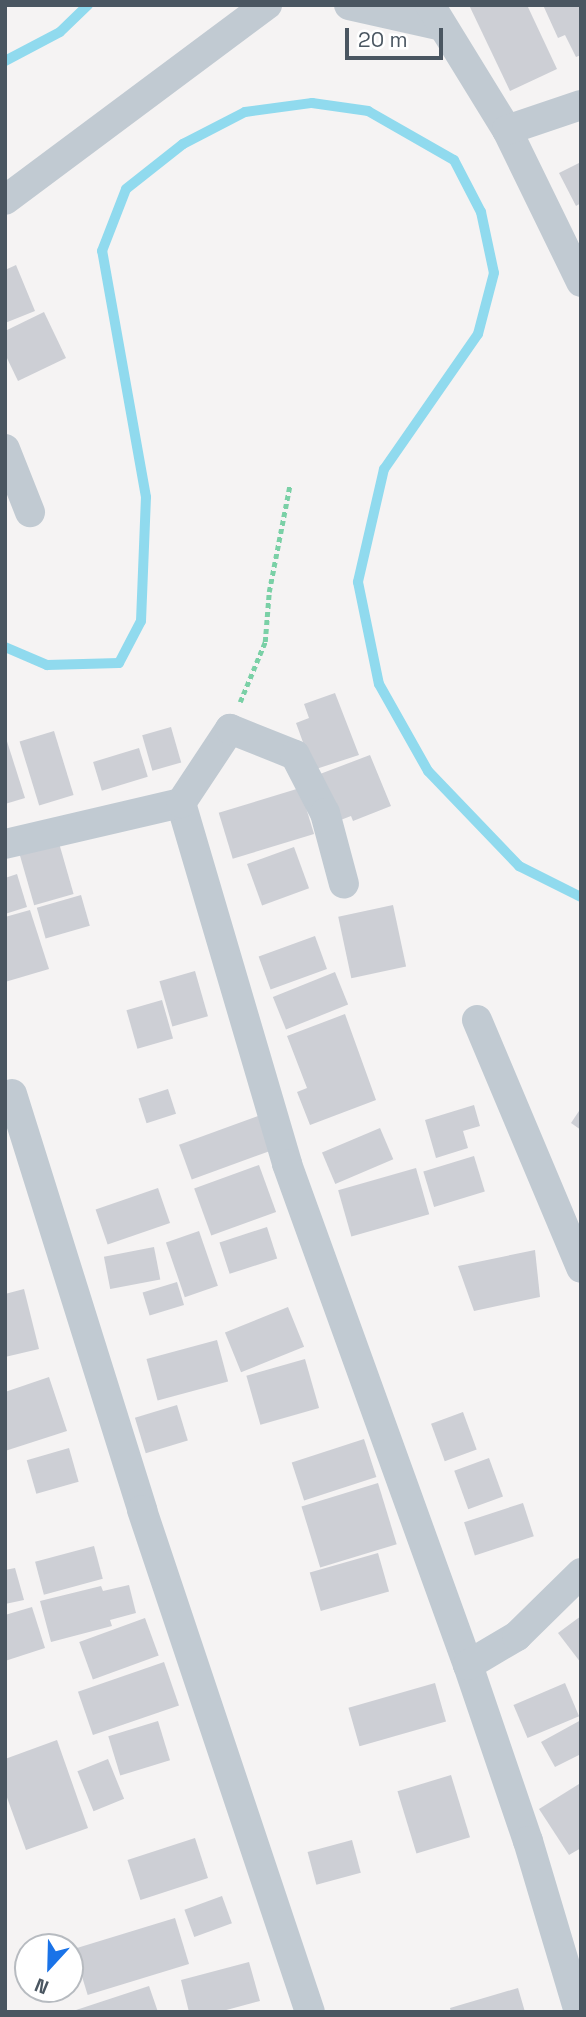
<!DOCTYPE html>
<html>
<head>
<meta charset="utf-8">
<style>
	body { margin:0 }
	#map { position:relative; width:586px; height:2017px; overflow:hidden; background:#f5f3f3; font-family:"Space Grotesk",sans-serif }
	div>[style] { position:absolute }
	[style*='--x'] { left:calc(var(--x)*1px); top:calc(var(--y)*1px); width:calc(var(--w)*1px); rotate:calc(var(--a)*1deg) }
	.stream>* { height:10px; margin:-5px; padding:0 5px; transform-origin:5px; border-radius:5px; background:#90daee }
	.building>* { inset:0; background:#cdcfd5; transform-origin:0 0 }
	.path>* { height:4.5px; margin-top:-2.25px; transform-origin:0; background:repeating-linear-gradient(90deg,#7ad0a6 0 5px,transparent 0 8.5px) }
	.minor>* { height:30px; margin:-15px; padding:0 15px; transform-origin:15px; border-radius:15px; background:#c1cad2 }
	span { translate:-50% -50%; white-space:nowrap; text-align:center; line-height:1.15; -webkit-text-stroke:5px #fff; paint-order:stroke }
	.frame { position:absolute; inset:0; border:7px solid #4a5661; pointer-events:none }
	.north { position:absolute; left:14px; top:1933px; width:70px; height:70px; box-sizing:border-box; background:#fff; border:2px solid #b7bbc0; border-radius:50%; rotate:202deg; font-size:19px; font-weight:700; line-height:28px; text-align:center; color:#4a5661 }
	.north::after { content:''; display:block; margin:auto; width:24px; height:32px; background:#1a73e8; clip-path:polygon(50% 0,100% 100%,50% 72%,0 100%) }
	.scale { position:absolute; left:345px; top:28px; width:98px; height:32px; box-sizing:border-box; border:4px solid #4a5661; border-top:0; padding-left:9px; font-size:21px; line-height:24px; white-space:nowrap; color:#4a5661; -webkit-text-stroke:5px #fff; paint-order:stroke }
</style>
</head>
<body>
<div id="map">
	<div class="stream">
		<i style="--x:5;--y:61;--w:62;--a:-27.8"></i>
		<i style="--x:60;--y:32;--w:39;--a:-44"></i>
		<i style="--x:5;--y:647;--w:46;--a:23.2"></i>
		<i style="--x:47;--y:665;--w:72;--a:-1.6"></i>
		<i style="--x:119;--y:663;--w:47;--a:-62.4"></i>
		<i style="--x:141;--y:621;--w:124;--a:-87.7"></i>
		<i style="--x:146;--y:497;--w:250;--a:-100.1"></i>
		<i style="--x:102;--y:251;--w:66;--a:-68.8"></i>
		<i style="--x:126;--y:189;--w:73;--a:-38.3"></i>
		<i style="--x:183;--y:144;--w:70;--a:-27.3"></i>
		<i style="--x:245;--y:112;--w:68;--a:-7.7"></i>
		<i style="--x:312;--y:103;--w:57;--a:8.1"></i>
		<i style="--x:368;--y:111;--w:99;--a:29.7"></i>
		<i style="--x:454;--y:160;--w:59;--a:62.6"></i>
		<i style="--x:481;--y:212;--w:62;--a:78"></i>
		<i style="--x:494;--y:273;--w:63;--a:104.7"></i>
		<i style="--x:478;--y:334;--w:165;--a:124.8"></i>
		<i style="--x:384;--y:469;--w:116;--a:103"></i>
		<i style="--x:358;--y:582;--w:104;--a:78.4"></i>
		<i style="--x:379;--y:684;--w:100;--a:60.6"></i>
		<i style="--x:428;--y:771;--w:132;--a:46.2"></i>
		<i style="--x:519;--y:866;--w:69;--a:26.6"></i>
	</div>
	<div class="building">
		<i style="clip-path:polygon(469px 5px,527px 5px,557px 69px,510px 91px)"></i>
		<i style="clip-path:polygon(543px 5px,581px 5px,581px 55px,576px 57px,565px 35px,558px 38px)"></i>
		<i style="clip-path:polygon(581px 162px,581px 203px,576px 206px,559px 173px)"></i>
		<i style="clip-path:polygon(16px 265px,35px 311px,5px 323px,5px 270px)"></i>
		<i style="clip-path:polygon(44px 312px,66px 358px,18px 381px,5px 354px,5px 331px)"></i>
		<i style="clip-path:polygon(335px 693px,359px 755px,313px 770px,296px 723px,309px 718px,304px 704px)"></i>
		<i style="left:171px;top:727px;width:37px;height:30px;rotate:74deg"></i>
		<i style="left:54px;top:731px;width:67px;height:36px;rotate:73deg"></i>
		<i style="clip-path:polygon(5px 735px,25px 798px,5px 804px)"></i>
		<i style="left:139px;top:748px;width:30px;height:48px;rotate:73deg"></i>
		<i style="clip-path:polygon(370px 755px,391px 806px,353px 821px,351px 816px,338px 821px,320px 774px)"></i>
		<i style="left:300px;top:788px;width:48px;height:85px;rotate:73deg"></i>
		<i style="left:59px;top:843px;width:53px;height:41px;rotate:74deg"></i>
		<i style="left:294px;top:847px;width:44px;height:50px;rotate:70deg"></i>
		<i style="clip-path:polygon(17px 874px,27px 907px,5px 914px,5px 878px)"></i>
		<i style="left:81px;top:895px;width:32px;height:46px;rotate:74deg"></i>
		<i style="left:393px;top:905px;width:63px;height:56px;rotate:78deg"></i>
		<i style="clip-path:polygon(30px 910px,49px 969px,5px 982px,5px 917px)"></i>
		<i style="left:315px;top:936px;width:35px;height:60px;rotate:70deg"></i>
		<i style="left:195px;top:971px;width:47px;height:37px;rotate:74deg"></i>
		<i style="left:335px;top:972px;width:35px;height:67px;rotate:68deg"></i>
		<i style="left:162px;top:1000px;width:40px;height:37px;rotate:74deg"></i>
		<i style="clip-path:polygon(345px 1014px,376px 1100px,310px 1125px,297px 1092px,307px 1088px,287px 1036px)"></i>
		<i style="left:168px;top:1089px;width:26px;height:31px;rotate:72deg"></i>
		<i style="clip-path:polygon(474px 1105px,480px 1126px,463px 1131px,468px 1148px,436px 1158px,425px 1120px)"></i>
		<i style="clip-path:polygon(581px 1108px,581px 1130px,571px 1123px)"></i>
		<i style="left:258px;top:1116px;width:37px;height:84px;rotate:70deg"></i>
		<i style="left:380px;top:1128px;width:34px;height:63px;rotate:67deg"></i>
		<i style="left:474px;top:1156px;width:37px;height:53px;rotate:73deg"></i>
		<i style="left:259px;top:1165px;width:50px;height:69px;rotate:70deg"></i>
		<i style="left:416px;top:1168px;width:48px;height:81px;rotate:74deg"></i>
		<i style="left:158px;top:1188px;width:37px;height:66px;rotate:71deg"></i>
		<i style="left:267px;top:1227px;width:33px;height:50px;rotate:72deg"></i>
		<i style="left:199px;top:1231px;width:58px;height:35px;rotate:71deg"></i>
		<i style="left:154px;top:1247px;width:33px;height:51px;rotate:79deg"></i>
		<i style="clip-path:polygon(535px 1250px,540px 1297px,474px 1311px,458px 1266px)"></i>
		<i style="left:177px;top:1282px;width:24px;height:36px;rotate:73deg"></i>
		<i style="clip-path:polygon(24px 1289px,39px 1349px,5px 1357px,5px 1294px)"></i>
		<i style="left:288px;top:1307px;width:43px;height:68px;rotate:68deg"></i>
		<i style="left:217px;top:1340px;width:43px;height:73px;rotate:75deg"></i>
		<i style="left:305px;top:1359px;width:51px;height:61px;rotate:74deg"></i>
		<i style="clip-path:polygon(49px 1377px,67px 1431px,5px 1451px,5px 1392px)"></i>
		<i style="left:177px;top:1405px;width:37px;height:44px;rotate:73deg"></i>
		<i style="left:463px;top:1412px;width:40px;height:34px;rotate:70deg"></i>
		<i style="left:364px;top:1439px;width:40px;height:76px;rotate:72deg"></i>
		<i style="left:69px;top:1448px;width:35px;height:44px;rotate:74deg"></i>
		<i style="left:489px;top:1458px;width:41px;height:37px;rotate:70deg"></i>
		<i style="left:378px;top:1483px;width:64px;height:80px;rotate:73deg"></i>
		<i style="left:523px;top:1503px;width:35px;height:62px;rotate:72deg"></i>
		<i style="left:94px;top:1546px;width:34px;height:61px;rotate:75deg"></i>
		<i style="left:378px;top:1553px;width:40px;height:71px;rotate:74deg"></i>
		<i style="clip-path:polygon(15px 1568px,24px 1600px,5px 1604px,5px 1570px)"></i>
		<i style="clip-path:polygon(129px 1585px,136px 1613px,110px 1620px,112px 1626px,51px 1642px,40px 1601px,101px 1586px,103px 1591px)"></i>
		<i style="clip-path:polygon(32px 1607px,45px 1648px,5px 1661px,5px 1615px)"></i>
		<i style="clip-path:polygon(581px 1616px,581px 1663px,558px 1633px)"></i>
		<i style="left:145px;top:1618px;width:40px;height:70px;rotate:70deg"></i>
		<i style="left:164px;top:1662px;width:46px;height:91px;rotate:71deg"></i>
		<i style="left:435px;top:1683px;width:40px;height:90px;rotate:74deg"></i>
		<i style="left:565px;top:1683px;width:36px;height:56px;rotate:67deg"></i>
		<i style="clip-path:polygon(581px 1720px,581px 1754px,555px 1767px,541px 1742px)"></i>
		<i style="left:158px;top:1721px;width:41px;height:52px;rotate:73deg"></i>
		<i style="clip-path:polygon(57px 1740px,88px 1828px,26px 1850px,5px 1792px,5px 1759px)"></i>
		<i style="left:108px;top:1759px;width:43px;height:33px;rotate:68deg"></i>
		<i style="left:451px;top:1775px;width:65px;height:56px;rotate:73deg"></i>
		<i style="clip-path:polygon(579px 1784px,581px 1848px,569px 1855px,539px 1809px)"></i>
		<i style="left:195px;top:1838px;width:42px;height:71px;rotate:72deg"></i>
		<i style="left:352px;top:1840px;width:34px;height:46px;rotate:75deg"></i>
		<i style="left:222px;top:1896px;width:29px;height:40px;rotate:70deg"></i>
		<i style="left:175px;top:1918px;width:48px;height:106px;rotate:73deg"></i>
		<i style="clip-path:polygon(249px 1962px,260px 2001px,219px 2012px,189px 2012px,181px 1980px)"></i>
		<i style="clip-path:polygon(149px 1986px,158px 2012px,73px 2012px,73px 2011px)"></i>
		<i style="clip-path:polygon(518px 1988px,525px 2012px,451px 2012px,450px 2008px)"></i>
	</div>
	<div class="path">
		<i style="--x:240;--y:702;--w:65;--a:-67.4"></i>
		<i style="--x:265;--y:642;--w:50;--a:-85.4"></i>
		<i style="--x:269;--y:592;--w:110;--a:-79"></i>
	</div>
	<div class="minor">
		<i style="--x:349;--y:5;--w:95;--a:12.7"></i>
		<i style="--x:430;--y:5;--w:147;--a:58.4"></i>
		<i style="--x:507;--y:130;--w:169;--a:64"></i>
		<i style="--x:507;--y:130;--w:78;--a:-18.7"></i>
		<i style="--x:5;--y:200;--w:327;--a:-36.7"></i>
		<i style="--x:5;--y:449;--w:68;--a:68.4"></i>
		<i style="--x:181;--y:803;--w:376;--a:73.6"></i>
		<i style="--x:287;--y:1164;--w:533;--a:70.14"></i>
		<i style="--x:468;--y:1665;--w:186;--a:71.2"></i>
		<i style="--x:528;--y:1841;--w:178;--a:73.4"></i>
		<i style="--x:5;--y:844;--w:181;--a:-13.1"></i>
		<i style="--x:181;--y:803;--w:89;--a:-56.5"></i>
		<i style="--x:230;--y:729;--w:70;--a:21.8"></i>
		<i style="--x:295;--y:755;--w:65;--a:62.7"></i>
		<i style="--x:325;--y:813;--w:73;--a:75"></i>
		<i style="--x:477;--y:1020;--w:269;--a:67.2"></i>
		<i style="--x:12;--y:1094;--w:436;--a:72.6"></i>
		<i style="--x:142;--y:1510;--w:529;--a:71.5"></i>
		<i style="--x:468;--y:1665;--w:57;--a:-30.6"></i>
		<i style="--x:517;--y:1636;--w:90;--a:-44.5"></i>
	</div>
	<div class="frame"></div>
	<div class="north">N</div>
	<div class="scale">20 m</div>
</div>
</body>
</html>
